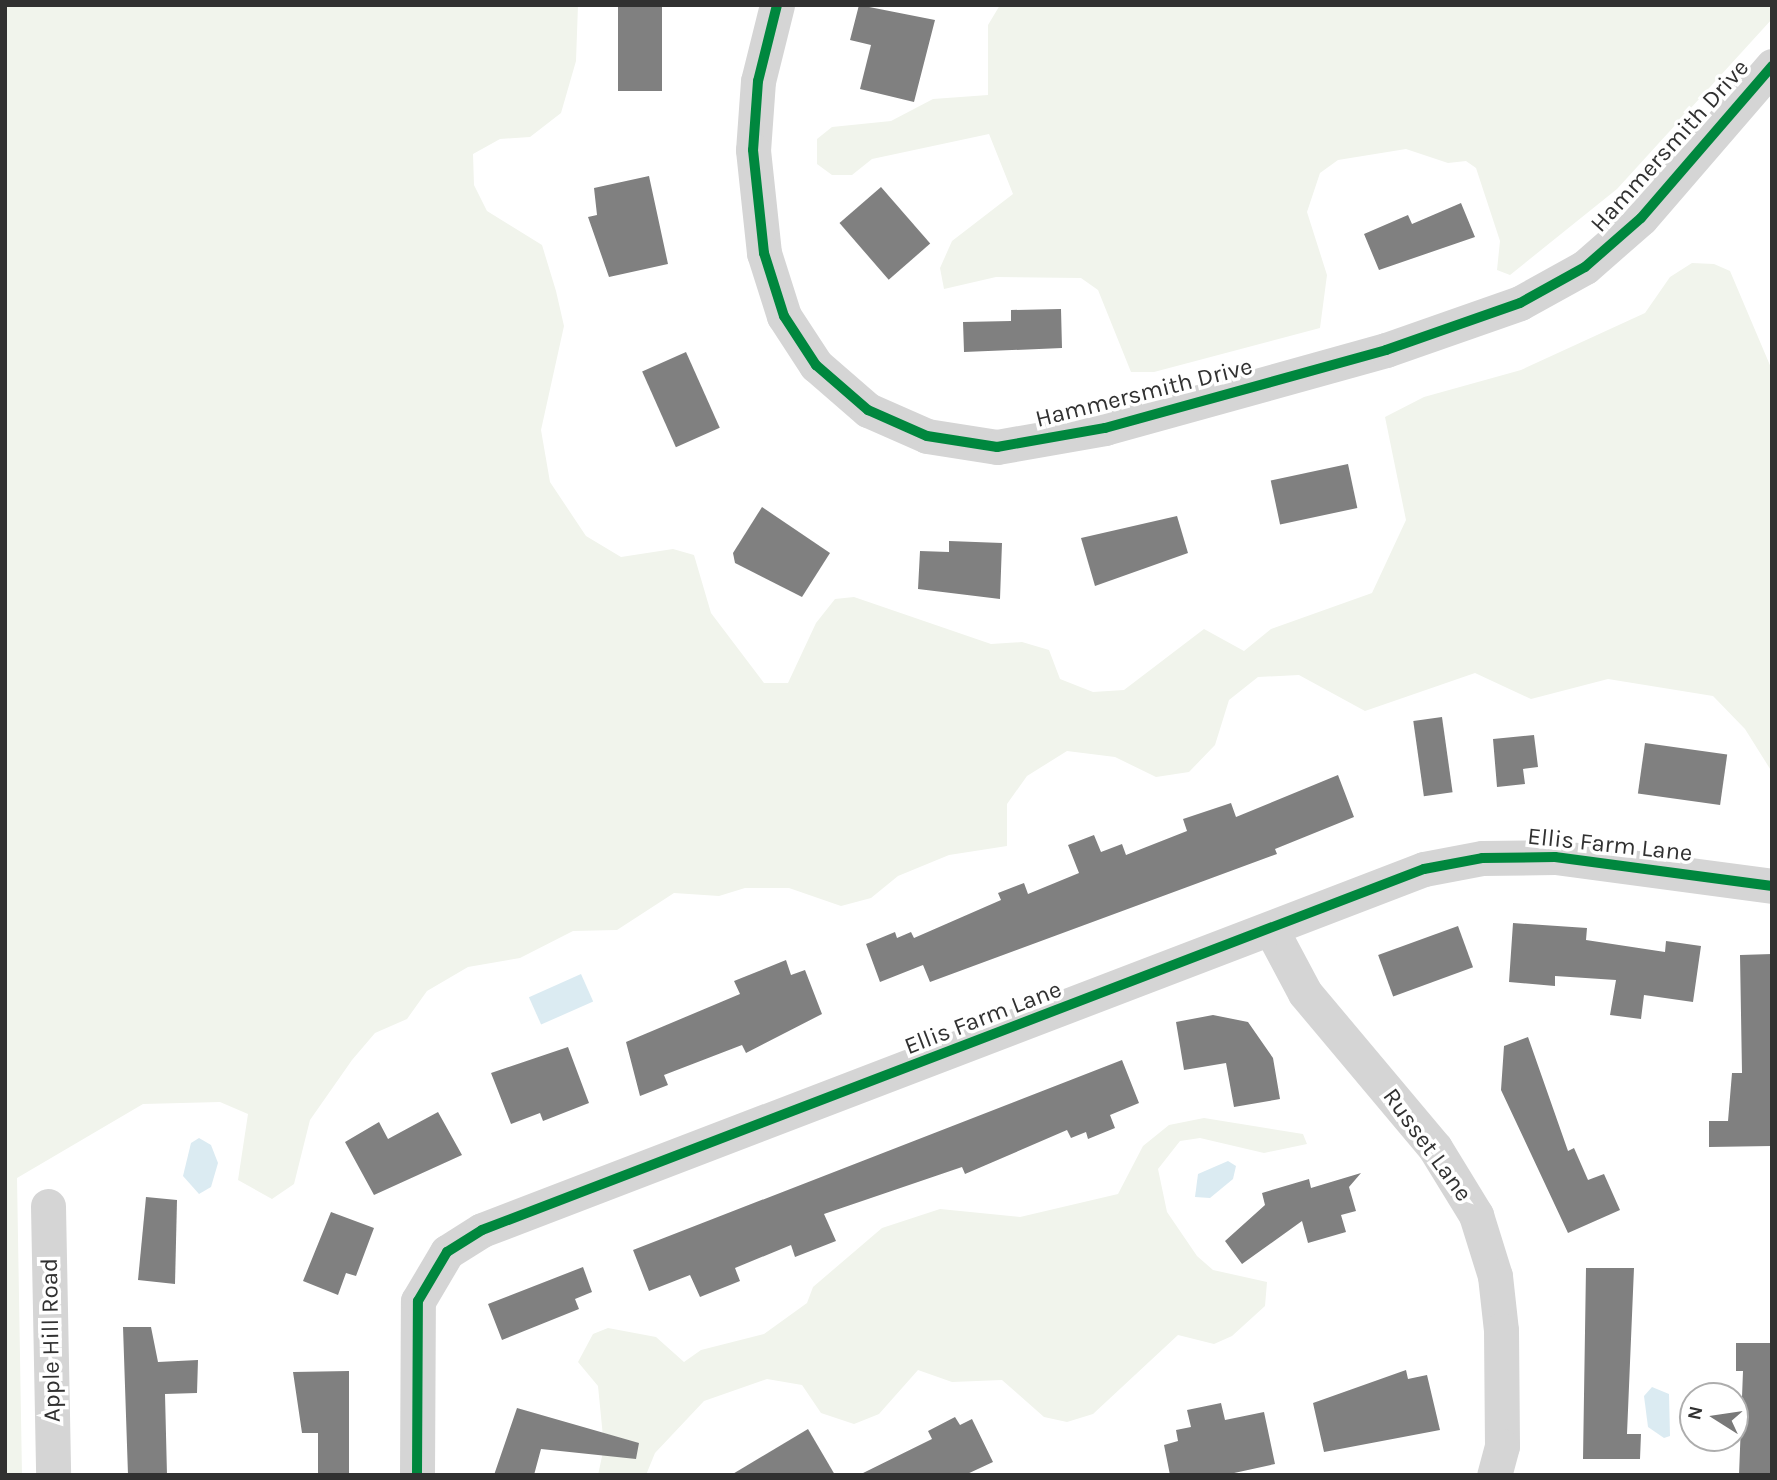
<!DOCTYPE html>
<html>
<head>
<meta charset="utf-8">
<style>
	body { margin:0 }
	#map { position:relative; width:1777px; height:1480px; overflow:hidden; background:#fff; font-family:Karla,sans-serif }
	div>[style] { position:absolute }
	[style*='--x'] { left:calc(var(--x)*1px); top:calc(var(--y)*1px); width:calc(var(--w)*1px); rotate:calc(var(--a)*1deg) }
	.green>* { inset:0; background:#f1f4ec }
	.water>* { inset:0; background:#dbebf2; transform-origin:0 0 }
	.building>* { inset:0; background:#808080; transform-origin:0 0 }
	.minor>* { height:35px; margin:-17.5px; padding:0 17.5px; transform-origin:17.5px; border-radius:17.5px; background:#d5d5d5 }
	.cycleway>* { height:10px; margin:-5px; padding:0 5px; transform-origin:5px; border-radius:5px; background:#00873e }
	span { translate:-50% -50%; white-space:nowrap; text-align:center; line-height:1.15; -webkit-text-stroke:7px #fff; paint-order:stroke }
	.street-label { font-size:24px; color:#313131 }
	.frame { position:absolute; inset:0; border:7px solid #313131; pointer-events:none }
	.north { position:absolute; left:1679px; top:1382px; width:70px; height:70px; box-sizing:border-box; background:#fff; border:2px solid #adadad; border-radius:50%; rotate:282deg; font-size:19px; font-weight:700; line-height:28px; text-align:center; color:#313131 }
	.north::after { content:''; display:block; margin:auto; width:24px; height:32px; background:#797979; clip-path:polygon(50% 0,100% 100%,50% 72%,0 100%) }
</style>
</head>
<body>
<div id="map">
	<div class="green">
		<i style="clip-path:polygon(5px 5px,578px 5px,576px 61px,561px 113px,530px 137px,500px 139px,473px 154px,474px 185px,487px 211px,542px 245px,556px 291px,564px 326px,541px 430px,550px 482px,586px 536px,621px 557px,673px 549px,694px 555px,711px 613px,764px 683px,788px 683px,816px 623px,835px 599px,854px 597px,991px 644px,1022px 642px,1049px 650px,1060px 679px,1093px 692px,1124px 690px,1204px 629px,1244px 651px,1271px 629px,1372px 593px,1406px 520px,1385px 417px,1424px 397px,1521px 370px,1645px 313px,1670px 277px,1692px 263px,1714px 264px,1730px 271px,1772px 370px,1772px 772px,1745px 729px,1713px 696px,1608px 679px,1531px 699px,1475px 673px,1365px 711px,1299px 675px,1258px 677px,1229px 700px,1215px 745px,1189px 772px,1156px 777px,1115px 757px,1067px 751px,1027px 776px,1007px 804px,1007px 846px,949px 855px,898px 876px,871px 898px,841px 906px,789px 888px,745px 888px,719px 896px,674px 893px,617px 930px,573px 931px,520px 958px,468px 967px,427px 991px,407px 1019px,375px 1033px,352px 1060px,310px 1120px,294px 1184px,272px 1199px,238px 1180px,248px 1114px,220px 1102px,143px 1104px,17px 1178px,22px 1475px,5px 1475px)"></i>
		<i style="clip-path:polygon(1000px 5px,1772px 5px,1772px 19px,1617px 189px,1510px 275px,1497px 270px,1500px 241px,1476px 168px,1466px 161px,1448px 163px,1406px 149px,1338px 160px,1320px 173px,1307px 212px,1327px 275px,1320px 328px,1154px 372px,1131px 372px,1098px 290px,1081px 278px,996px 277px,944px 289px,940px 268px,952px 241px,1013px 194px,989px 134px,872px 159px,852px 175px,832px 175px,817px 164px,817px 139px,832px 127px,891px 121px,933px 99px,988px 95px,988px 25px)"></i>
		<i style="clip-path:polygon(1204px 1118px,1303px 1134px,1307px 1144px,1264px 1153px,1200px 1138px,1180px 1141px,1158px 1169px,1167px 1212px,1197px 1256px,1213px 1270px,1267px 1282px,1265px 1306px,1232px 1336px,1214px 1344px,1178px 1335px,1093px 1414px,1067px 1422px,1044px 1417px,1002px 1380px,952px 1382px,918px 1370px,879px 1414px,854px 1424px,821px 1413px,802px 1385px,767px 1379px,704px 1401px,655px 1453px,646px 1475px,598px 1475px,604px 1447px,598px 1386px,578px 1362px,593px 1334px,608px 1328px,656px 1337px,684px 1362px,701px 1350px,764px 1334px,807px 1303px,813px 1287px,882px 1228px,940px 1209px,1020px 1217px,1118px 1194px,1143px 1146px,1169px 1125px)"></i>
	</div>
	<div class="water">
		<i style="left:581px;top:974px;width:30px;height:57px;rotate:66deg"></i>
		<i style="clip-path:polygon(199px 1138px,211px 1145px,218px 1163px,211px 1187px,199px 1194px,183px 1176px,191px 1143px)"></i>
		<i style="clip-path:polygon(1228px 1161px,1236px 1166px,1233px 1179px,1210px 1198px,1195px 1197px,1198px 1174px)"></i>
		<i style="clip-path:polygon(1652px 1387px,1669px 1394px,1670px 1436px,1664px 1438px,1648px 1427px,1644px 1396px)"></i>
	</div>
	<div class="building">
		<i style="left:618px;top:5px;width:44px;height:86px"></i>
		<i style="clip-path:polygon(859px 5px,935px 20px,914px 102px,860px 89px,871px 45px,850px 40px)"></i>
		<i style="clip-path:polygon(649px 176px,668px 264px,609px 277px,588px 217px,597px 215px,594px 188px)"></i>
		<i style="left:881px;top:187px;width:75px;height:55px;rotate:49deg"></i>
		<i style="clip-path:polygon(1461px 203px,1475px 237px,1379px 270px,1364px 234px,1408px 215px,1412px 224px)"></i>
		<i style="clip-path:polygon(1061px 309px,1062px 348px,964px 352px,963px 322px,1011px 321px,1011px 310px)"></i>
		<i style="left:686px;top:352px;width:83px;height:48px;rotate:66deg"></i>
		<i style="left:1348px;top:464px;width:45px;height:79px;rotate:78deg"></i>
		<i style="clip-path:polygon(762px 507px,830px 553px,802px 597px,735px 563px,733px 553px)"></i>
		<i style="clip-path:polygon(1177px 516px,1188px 553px,1095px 586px,1081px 538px)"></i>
		<i style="clip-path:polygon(949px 541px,1002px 543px,1000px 599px,918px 589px,920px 551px,949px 552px)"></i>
		<i style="left:1442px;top:717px;width:76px;height:29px;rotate:82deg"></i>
		<i style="clip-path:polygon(1534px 735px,1538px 767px,1523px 769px,1525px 784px,1497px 787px,1493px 739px)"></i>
		<i style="left:1645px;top:743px;width:83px;height:51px;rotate:8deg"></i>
		<i style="clip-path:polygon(1338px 775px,1354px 817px,1275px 849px,1277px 854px,930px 982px,923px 965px,880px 982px,866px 944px,895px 932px,897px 938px,911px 932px,914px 938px,1001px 900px,998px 893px,1024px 883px,1028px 894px,1079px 873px,1068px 845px,1094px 835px,1101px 852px,1122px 844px,1126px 855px,1187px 831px,1183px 819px,1231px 803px,1236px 817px)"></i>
		<i style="clip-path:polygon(1513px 923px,1587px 928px,1586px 940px,1665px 952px,1666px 941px,1701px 946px,1693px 1002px,1644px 995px,1641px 1019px,1610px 1015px,1616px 980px,1555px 976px,1555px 986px,1509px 982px)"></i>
		<i style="left:1458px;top:926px;width:44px;height:85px;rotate:70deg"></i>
		<i style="clip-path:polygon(1772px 954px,1772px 1146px,1709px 1147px,1709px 1121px,1728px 1121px,1732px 1073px,1742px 1073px,1740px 955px)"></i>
		<i style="clip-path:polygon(786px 960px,791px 975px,805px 970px,822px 1014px,746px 1053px,742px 1045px,664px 1075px,668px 1085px,640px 1096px,626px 1042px,740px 994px,734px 981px)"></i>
		<i style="clip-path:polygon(1213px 1015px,1248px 1022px,1273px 1058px,1280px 1099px,1234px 1107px,1226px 1063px,1184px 1070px,1176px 1022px)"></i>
		<i style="clip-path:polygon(1528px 1037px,1568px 1151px,1574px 1148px,1588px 1180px,1604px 1174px,1620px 1210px,1568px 1233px,1501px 1090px,1504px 1046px)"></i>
		<i style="clip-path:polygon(568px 1047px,589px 1103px,543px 1121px,540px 1113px,511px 1124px,491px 1073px)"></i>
		<i style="clip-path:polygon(1122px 1060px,1139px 1103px,1110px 1115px,1115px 1128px,1088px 1139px,1086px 1132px,1071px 1138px,1067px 1130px,965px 1174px,962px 1167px,824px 1214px,836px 1241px,795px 1257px,791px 1245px,735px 1268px,740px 1281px,700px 1297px,690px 1275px,649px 1291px,633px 1250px)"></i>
		<i style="clip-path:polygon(438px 1112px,462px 1155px,374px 1195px,345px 1142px,379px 1122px,388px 1139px)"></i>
		<i style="clip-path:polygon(1361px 1173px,1349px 1187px,1356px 1211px,1341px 1215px,1346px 1232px,1308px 1243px,1302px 1221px,1242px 1264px,1225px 1241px,1265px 1205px,1262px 1193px,1309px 1179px,1311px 1188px)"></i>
		<i style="clip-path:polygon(146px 1197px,177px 1200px,175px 1284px,138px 1280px)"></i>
		<i style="clip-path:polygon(331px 1212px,374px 1228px,356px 1276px,346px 1273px,338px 1295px,303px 1281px)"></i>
		<i style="clip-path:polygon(583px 1267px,592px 1292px,575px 1299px,579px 1309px,502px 1340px,488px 1304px)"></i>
		<i style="clip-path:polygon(1586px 1268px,1634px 1268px,1627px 1434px,1641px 1434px,1640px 1459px,1583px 1459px)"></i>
		<i style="clip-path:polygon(123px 1327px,151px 1327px,158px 1362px,198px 1360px,197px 1393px,165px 1394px,167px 1475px,128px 1475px)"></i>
		<i style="clip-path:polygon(1736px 1343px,1772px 1343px,1772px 1475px,1739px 1475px,1743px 1371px,1736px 1371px)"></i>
		<i style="clip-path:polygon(1406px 1370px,1408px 1379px,1427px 1375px,1440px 1430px,1324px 1452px,1313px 1403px)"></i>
		<i style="clip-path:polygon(349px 1371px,349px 1475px,318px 1475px,318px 1433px,302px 1433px,293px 1372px)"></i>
		<i style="clip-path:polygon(1221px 1403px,1225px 1420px,1264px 1412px,1275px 1464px,1225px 1475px,1170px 1475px,1164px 1445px,1178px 1441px,1176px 1430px,1191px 1427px,1187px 1410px)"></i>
		<i style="clip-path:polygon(517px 1408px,639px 1443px,636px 1459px,541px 1449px,534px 1475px,494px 1475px)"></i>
		<i style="clip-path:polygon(955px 1417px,960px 1425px,972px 1419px,993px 1462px,965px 1475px,859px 1475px,932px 1439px,928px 1431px)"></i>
		<i style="clip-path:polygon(808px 1429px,835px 1475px,731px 1475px)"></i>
	</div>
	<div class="minor">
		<i style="--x:777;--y:5;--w:78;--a:104"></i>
		<i style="--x:758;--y:81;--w:69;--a:94.1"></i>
		<i style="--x:753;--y:150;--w:104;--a:83.9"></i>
		<i style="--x:764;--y:253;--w:66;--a:72.4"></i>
		<i style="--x:784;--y:316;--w:59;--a:56.9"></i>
		<i style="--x:816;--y:365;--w:69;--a:40.9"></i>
		<i style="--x:868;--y:410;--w:64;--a:23.8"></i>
		<i style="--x:927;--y:436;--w:71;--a:8.9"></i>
		<i style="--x:997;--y:447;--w:110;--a:-10"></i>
		<i style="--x:1105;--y:428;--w:292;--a:-15.5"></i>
		<i style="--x:1386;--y:350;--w:142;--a:-19.3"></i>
		<i style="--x:1520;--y:303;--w:74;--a:-29"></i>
		<i style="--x:1585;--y:267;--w:74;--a:-41.2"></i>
		<i style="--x:1641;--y:218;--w:201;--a:-49.2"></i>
		<i style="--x:1272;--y:931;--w:70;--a:62"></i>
		<i style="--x:1305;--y:993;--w:202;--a:50"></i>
		<i style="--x:1435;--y:1148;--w:79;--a:58.5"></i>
		<i style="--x:1476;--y:1215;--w:64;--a:72.7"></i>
		<i style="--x:1495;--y:1276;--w:54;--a:83.7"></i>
		<i style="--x:1501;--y:1330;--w:116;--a:89.5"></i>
		<i style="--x:1502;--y:1446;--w:30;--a:105"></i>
		<i style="--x:48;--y:1206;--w:269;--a:88.9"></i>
		<i style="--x:417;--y:1475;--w:174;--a:-89.7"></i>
		<i style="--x:418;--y:1301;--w:57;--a:-59.4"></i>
		<i style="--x:447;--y:1252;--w:41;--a:-32.2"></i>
		<i style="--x:482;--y:1230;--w:1009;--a:-20.97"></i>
		<i style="--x:1424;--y:869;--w:59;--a:-10.7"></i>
		<i style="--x:1482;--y:858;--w:73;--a:-0.8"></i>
		<i style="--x:1555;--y:857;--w:219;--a:7.6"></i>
	</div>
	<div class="cycleway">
		<i style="--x:777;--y:5;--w:78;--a:104"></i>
		<i style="--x:758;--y:81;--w:69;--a:94.1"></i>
		<i style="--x:753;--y:150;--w:104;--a:83.9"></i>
		<i style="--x:764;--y:253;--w:66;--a:72.4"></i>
		<i style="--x:784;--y:316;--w:59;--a:56.9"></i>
		<i style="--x:816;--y:365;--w:69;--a:40.9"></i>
		<i style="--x:868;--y:410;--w:64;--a:23.8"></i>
		<i style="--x:927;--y:436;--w:71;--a:8.9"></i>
		<i style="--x:997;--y:447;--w:110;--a:-10"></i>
		<i style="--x:1105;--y:428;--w:292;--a:-15.5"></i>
		<i style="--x:1386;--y:350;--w:142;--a:-19.3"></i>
		<i style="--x:1520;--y:303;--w:74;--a:-29"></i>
		<i style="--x:1585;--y:267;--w:74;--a:-41.2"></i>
		<i style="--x:1641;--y:218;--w:201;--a:-49.2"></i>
		<i style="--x:417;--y:1475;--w:174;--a:-89.7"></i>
		<i style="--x:418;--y:1301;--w:57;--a:-59.4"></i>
		<i style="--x:447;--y:1252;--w:41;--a:-32.2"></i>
		<i style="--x:482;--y:1230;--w:1009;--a:-20.97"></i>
		<i style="--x:1424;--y:869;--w:59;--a:-10.7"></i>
		<i style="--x:1482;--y:858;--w:73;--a:-0.8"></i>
		<i style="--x:1555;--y:857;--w:219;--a:7.6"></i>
	</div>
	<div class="street-label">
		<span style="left:1670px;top:146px;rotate:-48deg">Hammersmith Drive</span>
		<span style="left:1144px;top:393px;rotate:-14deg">Hammersmith Drive</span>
		<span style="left:1610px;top:845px;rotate:6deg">Ellis Farm Lane</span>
		<span style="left:983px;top:1018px;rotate:-21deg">Ellis Farm Lane</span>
		<span style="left:1427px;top:1145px;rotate:54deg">Russet Lane</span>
		<span style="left:51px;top:1340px;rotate:-91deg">Apple Hill Road</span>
	</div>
	<div class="frame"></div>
	<div class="north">N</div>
</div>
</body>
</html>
